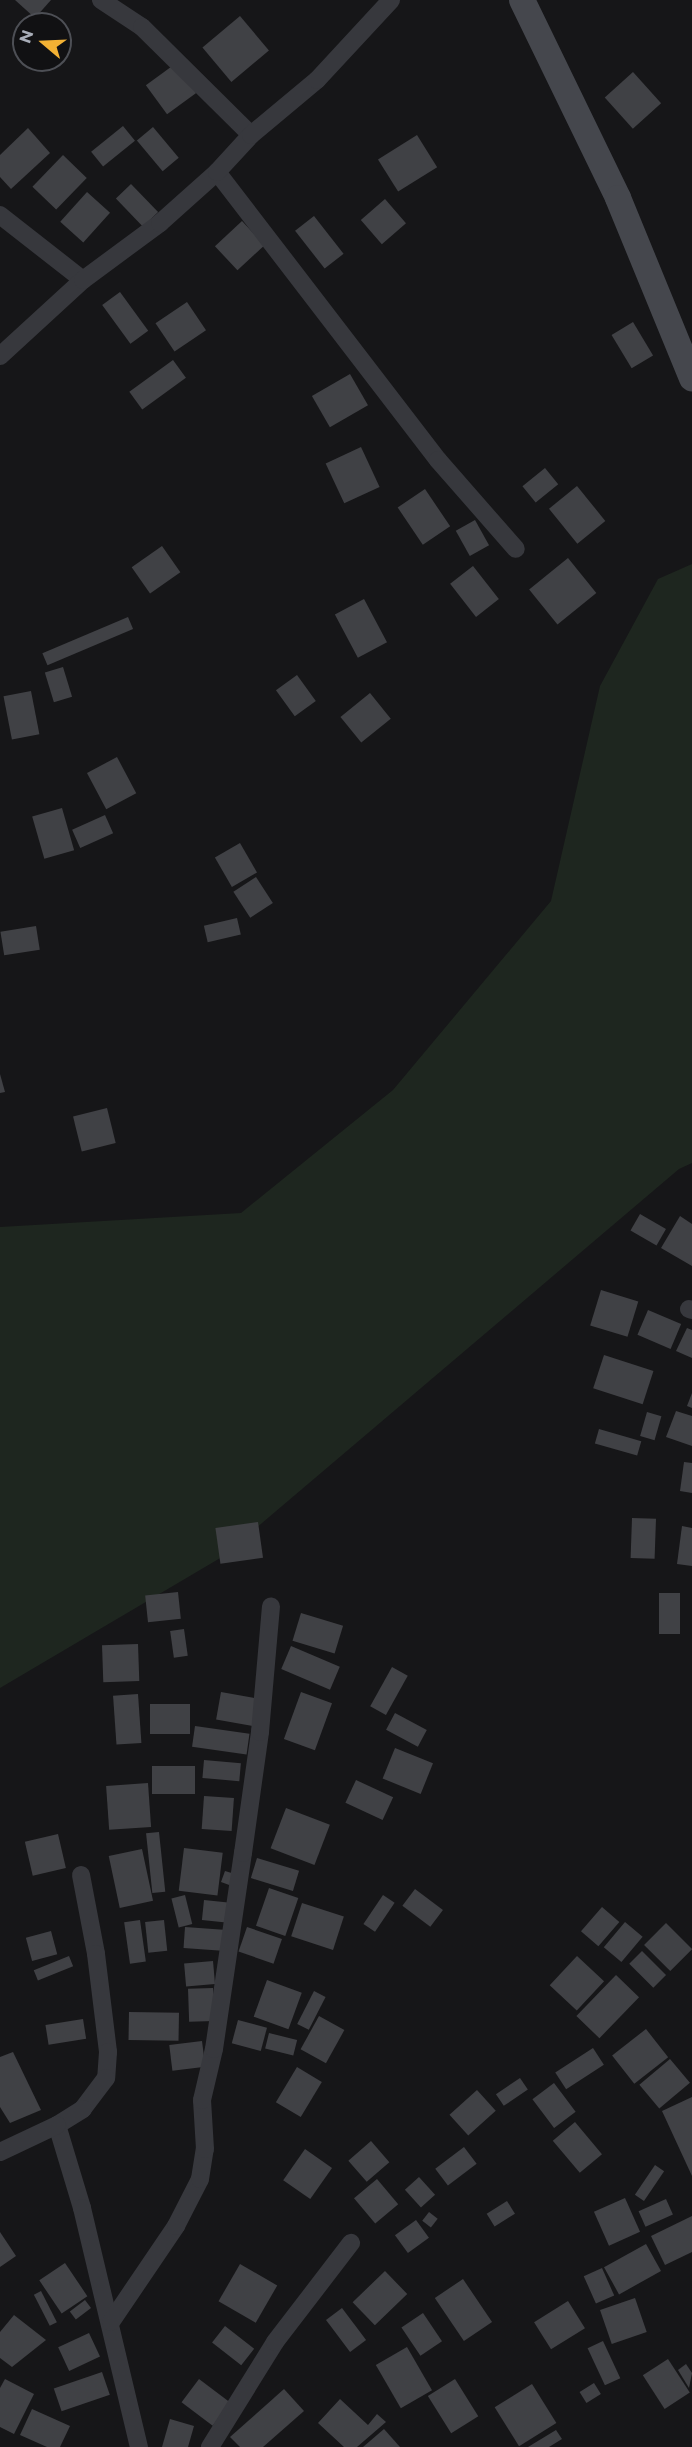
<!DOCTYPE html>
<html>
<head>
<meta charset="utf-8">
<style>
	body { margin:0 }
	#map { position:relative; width:692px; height:2447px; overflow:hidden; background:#161618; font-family:Montserrat,sans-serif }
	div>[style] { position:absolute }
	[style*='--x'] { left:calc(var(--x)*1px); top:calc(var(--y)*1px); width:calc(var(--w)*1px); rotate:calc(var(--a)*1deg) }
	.green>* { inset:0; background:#1e261f }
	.building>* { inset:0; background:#404145; transform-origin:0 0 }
	.street>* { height:18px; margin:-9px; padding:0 9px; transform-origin:9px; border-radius:9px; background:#37383d }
	.secondary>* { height:26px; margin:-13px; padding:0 13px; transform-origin:13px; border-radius:13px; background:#45474d }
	span { translate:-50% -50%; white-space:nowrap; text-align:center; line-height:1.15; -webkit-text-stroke:4.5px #111113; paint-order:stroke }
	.north { position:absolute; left:12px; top:12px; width:60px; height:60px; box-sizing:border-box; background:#111113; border:2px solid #4d4f55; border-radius:50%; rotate:289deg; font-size:16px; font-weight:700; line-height:24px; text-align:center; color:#a8adb8 }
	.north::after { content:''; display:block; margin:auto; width:21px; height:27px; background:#f2b134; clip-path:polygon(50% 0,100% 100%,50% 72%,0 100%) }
</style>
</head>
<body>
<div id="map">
	<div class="green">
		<i style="clip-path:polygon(692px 564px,692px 1163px,679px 1169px,222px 1557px,0 1688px,0 1227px,241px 1213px,393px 1090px,551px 901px,600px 686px,658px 579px)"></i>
	</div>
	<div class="building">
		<i style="clip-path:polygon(15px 0,51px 0,35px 18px)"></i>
		<i style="left:240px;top:16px;width:45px;height:49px;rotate:50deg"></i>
		<i style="left:175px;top:64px;width:36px;height:36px;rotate:54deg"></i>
		<i style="left:633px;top:72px;width:42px;height:38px;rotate:48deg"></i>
		<i style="left:123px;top:126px;width:19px;height:41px;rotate:51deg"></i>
		<i style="left:153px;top:127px;width:40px;height:21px;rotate:50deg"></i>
		<i style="clip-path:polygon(28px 128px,50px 153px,11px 189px,0 177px,0 155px)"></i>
		<i style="left:417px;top:135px;width:38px;height:46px;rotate:58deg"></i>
		<i style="left:63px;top:155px;width:33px;height:44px;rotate:44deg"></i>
		<i style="left:131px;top:184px;width:39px;height:21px;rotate:46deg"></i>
		<i style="left:87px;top:192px;width:31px;height:40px;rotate:42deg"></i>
		<i style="left:385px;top:199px;width:32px;height:32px;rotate:49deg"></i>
		<i style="left:314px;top:216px;width:48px;height:24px;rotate:52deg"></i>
		<i style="left:242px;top:221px;width:33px;height:37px;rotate:47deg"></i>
		<i style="left:120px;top:292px;width:48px;height:22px;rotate:54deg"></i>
		<i style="left:187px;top:302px;width:34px;height:38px;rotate:56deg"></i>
		<i style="left:633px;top:322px;width:39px;height:25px;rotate:59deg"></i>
		<i style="left:173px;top:360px;width:22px;height:54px;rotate:54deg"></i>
		<i style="left:350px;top:374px;width:36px;height:44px;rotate:60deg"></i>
		<i style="left:361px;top:447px;width:44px;height:39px;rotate:65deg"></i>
		<i style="left:545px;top:468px;width:21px;height:29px;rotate:51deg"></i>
		<i style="left:577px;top:486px;width:45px;height:36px;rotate:51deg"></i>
		<i style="left:425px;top:489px;width:45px;height:33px;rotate:56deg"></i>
		<i style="left:475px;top:520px;width:29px;height:22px;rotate:61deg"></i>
		<i style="left:162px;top:546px;width:32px;height:37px;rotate:55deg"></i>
		<i style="left:568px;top:558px;width:45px;height:50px;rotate:51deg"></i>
		<i style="left:473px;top:566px;width:42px;height:29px;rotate:52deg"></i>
		<i style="left:364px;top:599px;width:49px;height:33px;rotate:62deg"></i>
		<i style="left:128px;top:617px;width:13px;height:93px;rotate:67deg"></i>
		<i style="left:63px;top:667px;width:31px;height:19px;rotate:73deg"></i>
		<i style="left:297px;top:675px;width:32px;height:26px;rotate:54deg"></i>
		<i style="left:31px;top:691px;width:44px;height:28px;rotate:79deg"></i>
		<i style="left:370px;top:693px;width:33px;height:38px;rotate:51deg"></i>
		<i style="left:117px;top:757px;width:41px;height:34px;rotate:62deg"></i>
		<i style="left:62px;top:808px;width:44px;height:31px;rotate:74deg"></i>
		<i style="left:105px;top:815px;width:20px;height:36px;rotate:66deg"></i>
		<i style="left:240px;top:843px;width:34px;height:29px;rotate:60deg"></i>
		<i style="left:256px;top:877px;width:31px;height:27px;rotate:57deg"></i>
		<i style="left:237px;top:918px;width:17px;height:34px;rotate:77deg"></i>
		<i style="left:36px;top:926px;width:24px;height:36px;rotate:81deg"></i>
		<i style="clip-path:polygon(0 1074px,5px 1092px,0 1093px)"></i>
		<i style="left:107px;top:1108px;width:36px;height:35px;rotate:76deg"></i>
		<i style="left:640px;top:1214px;width:30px;height:19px;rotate:30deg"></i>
		<i style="clip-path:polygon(680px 1216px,692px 1224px,692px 1266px,661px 1248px)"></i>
		<i style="left:601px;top:1290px;width:39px;height:37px;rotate:17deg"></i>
		<i style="left:648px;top:1310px;width:36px;height:27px;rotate:23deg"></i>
		<i style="clip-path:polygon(687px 1328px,692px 1330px,692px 1358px,676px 1351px)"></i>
		<i style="left:604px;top:1355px;width:52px;height:35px;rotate:18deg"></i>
		<i style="clip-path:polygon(692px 1393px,692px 1408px,687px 1406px)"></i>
		<i style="clip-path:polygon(676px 1411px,692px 1416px,692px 1446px,666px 1437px)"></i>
		<i style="left:647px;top:1412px;width:15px;height:25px;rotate:16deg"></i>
		<i style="left:599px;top:1429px;width:44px;height:15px;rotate:16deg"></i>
		<i style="clip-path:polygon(684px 1462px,692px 1463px,692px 1493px,680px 1491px)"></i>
		<i style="left:632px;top:1518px;width:24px;height:40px;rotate:2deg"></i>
		<i style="left:258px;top:1522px;width:36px;height:43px;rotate:82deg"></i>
		<i style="clip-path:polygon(682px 1526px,692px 1528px,692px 1566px,677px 1564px)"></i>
		<i style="left:178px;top:1592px;width:27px;height:33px;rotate:84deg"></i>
		<i style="left:659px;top:1593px;width:21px;height:41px"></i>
		<i style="left:301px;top:1613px;width:44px;height:29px;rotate:17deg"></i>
		<i style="left:184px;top:1629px;width:27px;height:14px;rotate:82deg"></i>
		<i style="left:138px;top:1644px;width:37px;height:36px;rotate:88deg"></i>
		<i style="left:291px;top:1646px;width:53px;height:25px;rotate:23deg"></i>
		<i style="left:392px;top:1667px;width:18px;height:45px;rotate:29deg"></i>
		<i style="left:221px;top:1692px;width:40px;height:28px;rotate:10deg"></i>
		<i style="left:301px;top:1692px;width:33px;height:50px;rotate:20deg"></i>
		<i style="left:138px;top:1694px;width:49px;height:25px;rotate:86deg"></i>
		<i style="left:190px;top:1704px;width:30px;height:40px;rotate:90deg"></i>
		<i style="left:395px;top:1713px;width:36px;height:19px;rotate:28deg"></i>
		<i style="left:195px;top:1726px;width:55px;height:21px;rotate:8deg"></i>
		<i style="left:395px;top:1748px;width:41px;height:33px;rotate:22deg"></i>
		<i style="left:204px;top:1760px;width:37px;height:18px;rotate:5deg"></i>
		<i style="left:195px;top:1766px;width:28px;height:43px;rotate:90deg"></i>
		<i style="left:356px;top:1780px;width:41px;height:25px;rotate:25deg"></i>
		<i style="left:148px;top:1783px;width:44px;height:42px;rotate:86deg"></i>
		<i style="left:204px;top:1796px;width:30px;height:33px;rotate:4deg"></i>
		<i style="left:286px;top:1808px;width:47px;height:43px;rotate:21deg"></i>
		<i style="left:159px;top:1832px;width:60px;height:13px;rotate:84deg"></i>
		<i style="left:58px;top:1834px;width:35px;height:34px;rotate:77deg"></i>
		<i style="left:184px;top:1848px;width:39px;height:43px;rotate:7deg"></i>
		<i style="left:142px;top:1849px;width:53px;height:34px;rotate:78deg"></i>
		<i style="left:257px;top:1858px;width:44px;height:21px;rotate:17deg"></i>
		<i style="clip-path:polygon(225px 1871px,235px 1874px,232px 1886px,221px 1882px)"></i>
		<i style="left:269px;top:1888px;width:31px;height:40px;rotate:19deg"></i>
		<i style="left:415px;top:1889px;width:35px;height:21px;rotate:37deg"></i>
		<i style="left:185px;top:1895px;width:30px;height:14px;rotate:76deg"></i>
		<i style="left:383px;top:1895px;width:14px;height:35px;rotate:34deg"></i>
		<i style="left:204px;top:1900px;width:29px;height:20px;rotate:6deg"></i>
		<i style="left:302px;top:1903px;width:44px;height:35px;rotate:18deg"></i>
		<i style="left:602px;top:1907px;width:23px;height:32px;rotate:41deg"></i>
		<i style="left:140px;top:1920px;width:42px;height:16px;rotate:82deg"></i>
		<i style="left:164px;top:1920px;width:31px;height:19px;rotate:84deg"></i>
		<i style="left:625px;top:1922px;width:23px;height:33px;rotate:40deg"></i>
		<i style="left:666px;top:1923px;width:37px;height:31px;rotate:45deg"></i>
		<i style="left:185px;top:1927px;width:42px;height:21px;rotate:4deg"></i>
		<i style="left:247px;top:1927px;width:37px;height:26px;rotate:19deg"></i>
		<i style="left:51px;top:1931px;width:24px;height:26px;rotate:75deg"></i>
		<i style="left:642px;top:1951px;width:34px;height:18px;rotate:45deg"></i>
		<i style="left:69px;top:1956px;width:11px;height:38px;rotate:68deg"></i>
		<i style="left:577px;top:1956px;width:37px;height:40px;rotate:43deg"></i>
		<i style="left:213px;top:1961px;width:23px;height:29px;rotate:85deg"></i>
		<i style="left:616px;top:1975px;width:32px;height:57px;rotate:44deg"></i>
		<i style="left:267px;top:1980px;width:37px;height:39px;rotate:20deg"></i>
		<i style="left:213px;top:1988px;width:33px;height:25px;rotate:88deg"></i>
		<i style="left:314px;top:1991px;width:13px;height:37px;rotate:27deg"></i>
		<i style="left:129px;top:2012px;width:50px;height:28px;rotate:1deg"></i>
		<i style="left:319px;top:2016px;width:29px;height:38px;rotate:29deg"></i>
		<i style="left:83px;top:2019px;width:20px;height:38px;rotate:81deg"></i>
		<i style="left:238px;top:2020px;width:30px;height:24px;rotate:15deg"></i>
		<i style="left:646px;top:2029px;width:36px;height:43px;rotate:52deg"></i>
		<i style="left:269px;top:2033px;width:29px;height:16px;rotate:14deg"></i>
		<i style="left:202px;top:2041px;width:26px;height:33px;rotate:83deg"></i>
		<i style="left:593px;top:2048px;width:20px;height:45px;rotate:57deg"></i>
		<i style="clip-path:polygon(13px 2052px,41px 2110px,10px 2123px,0 2107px,0 2057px)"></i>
		<i style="left:670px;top:2059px;width:31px;height:40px;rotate:50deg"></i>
		<i style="left:297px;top:2067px;width:29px;height:41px;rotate:31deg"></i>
		<i style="left:520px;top:2078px;width:14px;height:29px;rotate:56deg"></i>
		<i style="left:554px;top:2083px;width:36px;height:27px;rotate:53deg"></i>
		<i style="left:477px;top:2090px;width:28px;height:37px;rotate:48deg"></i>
		<i style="clip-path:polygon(692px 2097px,692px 2176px,662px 2111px)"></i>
		<i style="left:575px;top:2122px;width:42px;height:29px;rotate:50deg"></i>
		<i style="left:371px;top:2141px;width:28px;height:30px;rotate:49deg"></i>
		<i style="left:464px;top:2147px;width:21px;height:36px;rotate:53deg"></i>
		<i style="left:305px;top:2149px;width:33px;height:38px;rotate:35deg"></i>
		<i style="left:655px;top:2165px;width:11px;height:36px;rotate:34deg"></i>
		<i style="left:419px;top:2177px;width:24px;height:19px;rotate:48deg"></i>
		<i style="left:377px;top:2179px;width:33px;height:30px;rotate:50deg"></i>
		<i style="left:625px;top:2198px;width:37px;height:34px;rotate:66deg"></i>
		<i style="left:666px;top:2199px;width:17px;height:30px;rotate:66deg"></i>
		<i style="left:507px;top:2201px;width:15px;height:24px;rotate:58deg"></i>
		<i style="left:429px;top:2212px;width:11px;height:11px;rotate:38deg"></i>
		<i style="clip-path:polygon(692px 2216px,692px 2252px,665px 2265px,651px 2236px)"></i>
		<i style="left:416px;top:2220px;width:22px;height:26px;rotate:54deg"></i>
		<i style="clip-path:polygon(0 2232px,16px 2256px,0 2267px)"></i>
		<i style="left:646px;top:2244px;width:31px;height:48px;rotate:61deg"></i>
		<i style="left:65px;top:2263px;width:40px;height:31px;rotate:56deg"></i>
		<i style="left:240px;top:2264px;width:43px;height:43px;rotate:30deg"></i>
		<i style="left:602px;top:2268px;width:30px;height:20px;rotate:66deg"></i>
		<i style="left:385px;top:2271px;width:32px;height:45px;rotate:46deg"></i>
		<i style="left:463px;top:2279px;width:52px;height:34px;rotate:56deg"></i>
		<i style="left:41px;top:2291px;width:35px;height:8px;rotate:63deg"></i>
		<i style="left:635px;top:2298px;width:36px;height:37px;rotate:71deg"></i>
		<i style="left:85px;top:2300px;width:10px;height:19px;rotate:53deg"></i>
		<i style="left:568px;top:2301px;width:32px;height:40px;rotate:58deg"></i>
		<i style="left:342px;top:2308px;width:40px;height:20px;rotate:53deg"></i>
		<i style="left:423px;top:2313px;width:34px;height:26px;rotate:56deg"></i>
		<i style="clip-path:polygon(14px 2315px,46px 2340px,12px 2367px,0 2358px,0 2332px)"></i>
		<i style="left:225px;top:2326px;width:37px;height:21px;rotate:38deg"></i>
		<i style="left:89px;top:2333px;width:26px;height:34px;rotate:65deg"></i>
		<i style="left:603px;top:2341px;width:41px;height:17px;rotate:65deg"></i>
		<i style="left:407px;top:2347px;width:50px;height:36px;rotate:60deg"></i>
		<i style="left:668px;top:2359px;width:40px;height:30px;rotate:57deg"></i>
		<i style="clip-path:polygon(686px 2364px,692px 2373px,689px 2388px,678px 2370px)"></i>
		<i style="left:102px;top:2372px;width:24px;height:51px;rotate:71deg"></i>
		<i style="clip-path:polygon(5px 2379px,34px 2394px,14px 2434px,0 2427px,0 2388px)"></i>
		<i style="left:199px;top:2379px;width:39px;height:29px;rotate:37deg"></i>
		<i style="left:455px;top:2379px;width:44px;height:32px;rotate:58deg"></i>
		<i style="left:594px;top:2383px;width:13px;height:17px;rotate:58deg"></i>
		<i style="left:532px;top:2384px;width:46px;height:44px;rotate:58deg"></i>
		<i style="clip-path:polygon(284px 2389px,304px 2411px,263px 2447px,240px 2447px,230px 2437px)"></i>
		<i style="clip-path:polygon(340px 2399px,368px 2425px,377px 2414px,386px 2422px,357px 2447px,344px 2447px,318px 2423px)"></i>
		<i style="clip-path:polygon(32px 2409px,70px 2426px,60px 2447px,47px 2447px,20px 2435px)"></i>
		<i style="clip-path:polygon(170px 2419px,194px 2426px,188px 2447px,162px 2447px)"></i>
		<i style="clip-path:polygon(384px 2429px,400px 2447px,363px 2447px)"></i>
		<i style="clip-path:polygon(556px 2430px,562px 2439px,549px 2447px,528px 2447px)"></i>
	</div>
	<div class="street">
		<i style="--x:101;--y:0;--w:49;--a:33.4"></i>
		<i style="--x:142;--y:27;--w:153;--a:44.7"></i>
		<i style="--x:217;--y:172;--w:363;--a:52.5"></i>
		<i style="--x:438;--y:460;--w:118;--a:48.8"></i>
		<i style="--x:0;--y:215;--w:105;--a:38.1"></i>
		<i style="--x:0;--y:356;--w:113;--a:-42.5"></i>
		<i style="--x:83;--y:280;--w:96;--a:-36.5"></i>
		<i style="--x:160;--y:223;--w:76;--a:-41.8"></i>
		<i style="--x:217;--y:172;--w:50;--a:-47.4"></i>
		<i style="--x:251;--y:135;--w:86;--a:-39.8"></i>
		<i style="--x:317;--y:80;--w:109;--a:-47.2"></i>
		<i style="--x:689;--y:1309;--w:3;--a:18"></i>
		<i style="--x:81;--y:1875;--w:80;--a:79.2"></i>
		<i style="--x:96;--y:1954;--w:99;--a:83"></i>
		<i style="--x:108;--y:2052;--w:26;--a:94"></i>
		<i style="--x:106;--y:2078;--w:39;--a:127"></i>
		<i style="--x:83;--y:2109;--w:31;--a:148"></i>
		<i style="--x:57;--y:2125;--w:87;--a:73.2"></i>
		<i style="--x:82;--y:2208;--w:246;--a:76.6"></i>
		<i style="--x:0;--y:2152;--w:63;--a:-25.3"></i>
		<i style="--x:111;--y:2322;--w:116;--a:-55.9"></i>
		<i style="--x:176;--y:2226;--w:53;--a:-62.9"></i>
		<i style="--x:200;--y:2179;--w:30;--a:-81"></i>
		<i style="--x:205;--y:2149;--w:49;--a:-93.5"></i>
		<i style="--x:202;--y:2100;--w:52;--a:-76.8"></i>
		<i style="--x:214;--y:2049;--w:198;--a:-81.6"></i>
		<i style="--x:243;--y:1853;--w:122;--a:-82"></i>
		<i style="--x:260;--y:1732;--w:126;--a:-85"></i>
		<i style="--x:210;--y:2447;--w:123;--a:-58.2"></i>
		<i style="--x:275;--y:2342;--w:125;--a:-52.5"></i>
	</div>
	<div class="secondary">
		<i style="--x:522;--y:0;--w:220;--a:64.1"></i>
		<i style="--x:618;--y:198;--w:195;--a:67.7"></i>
	</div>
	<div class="north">N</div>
</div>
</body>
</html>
